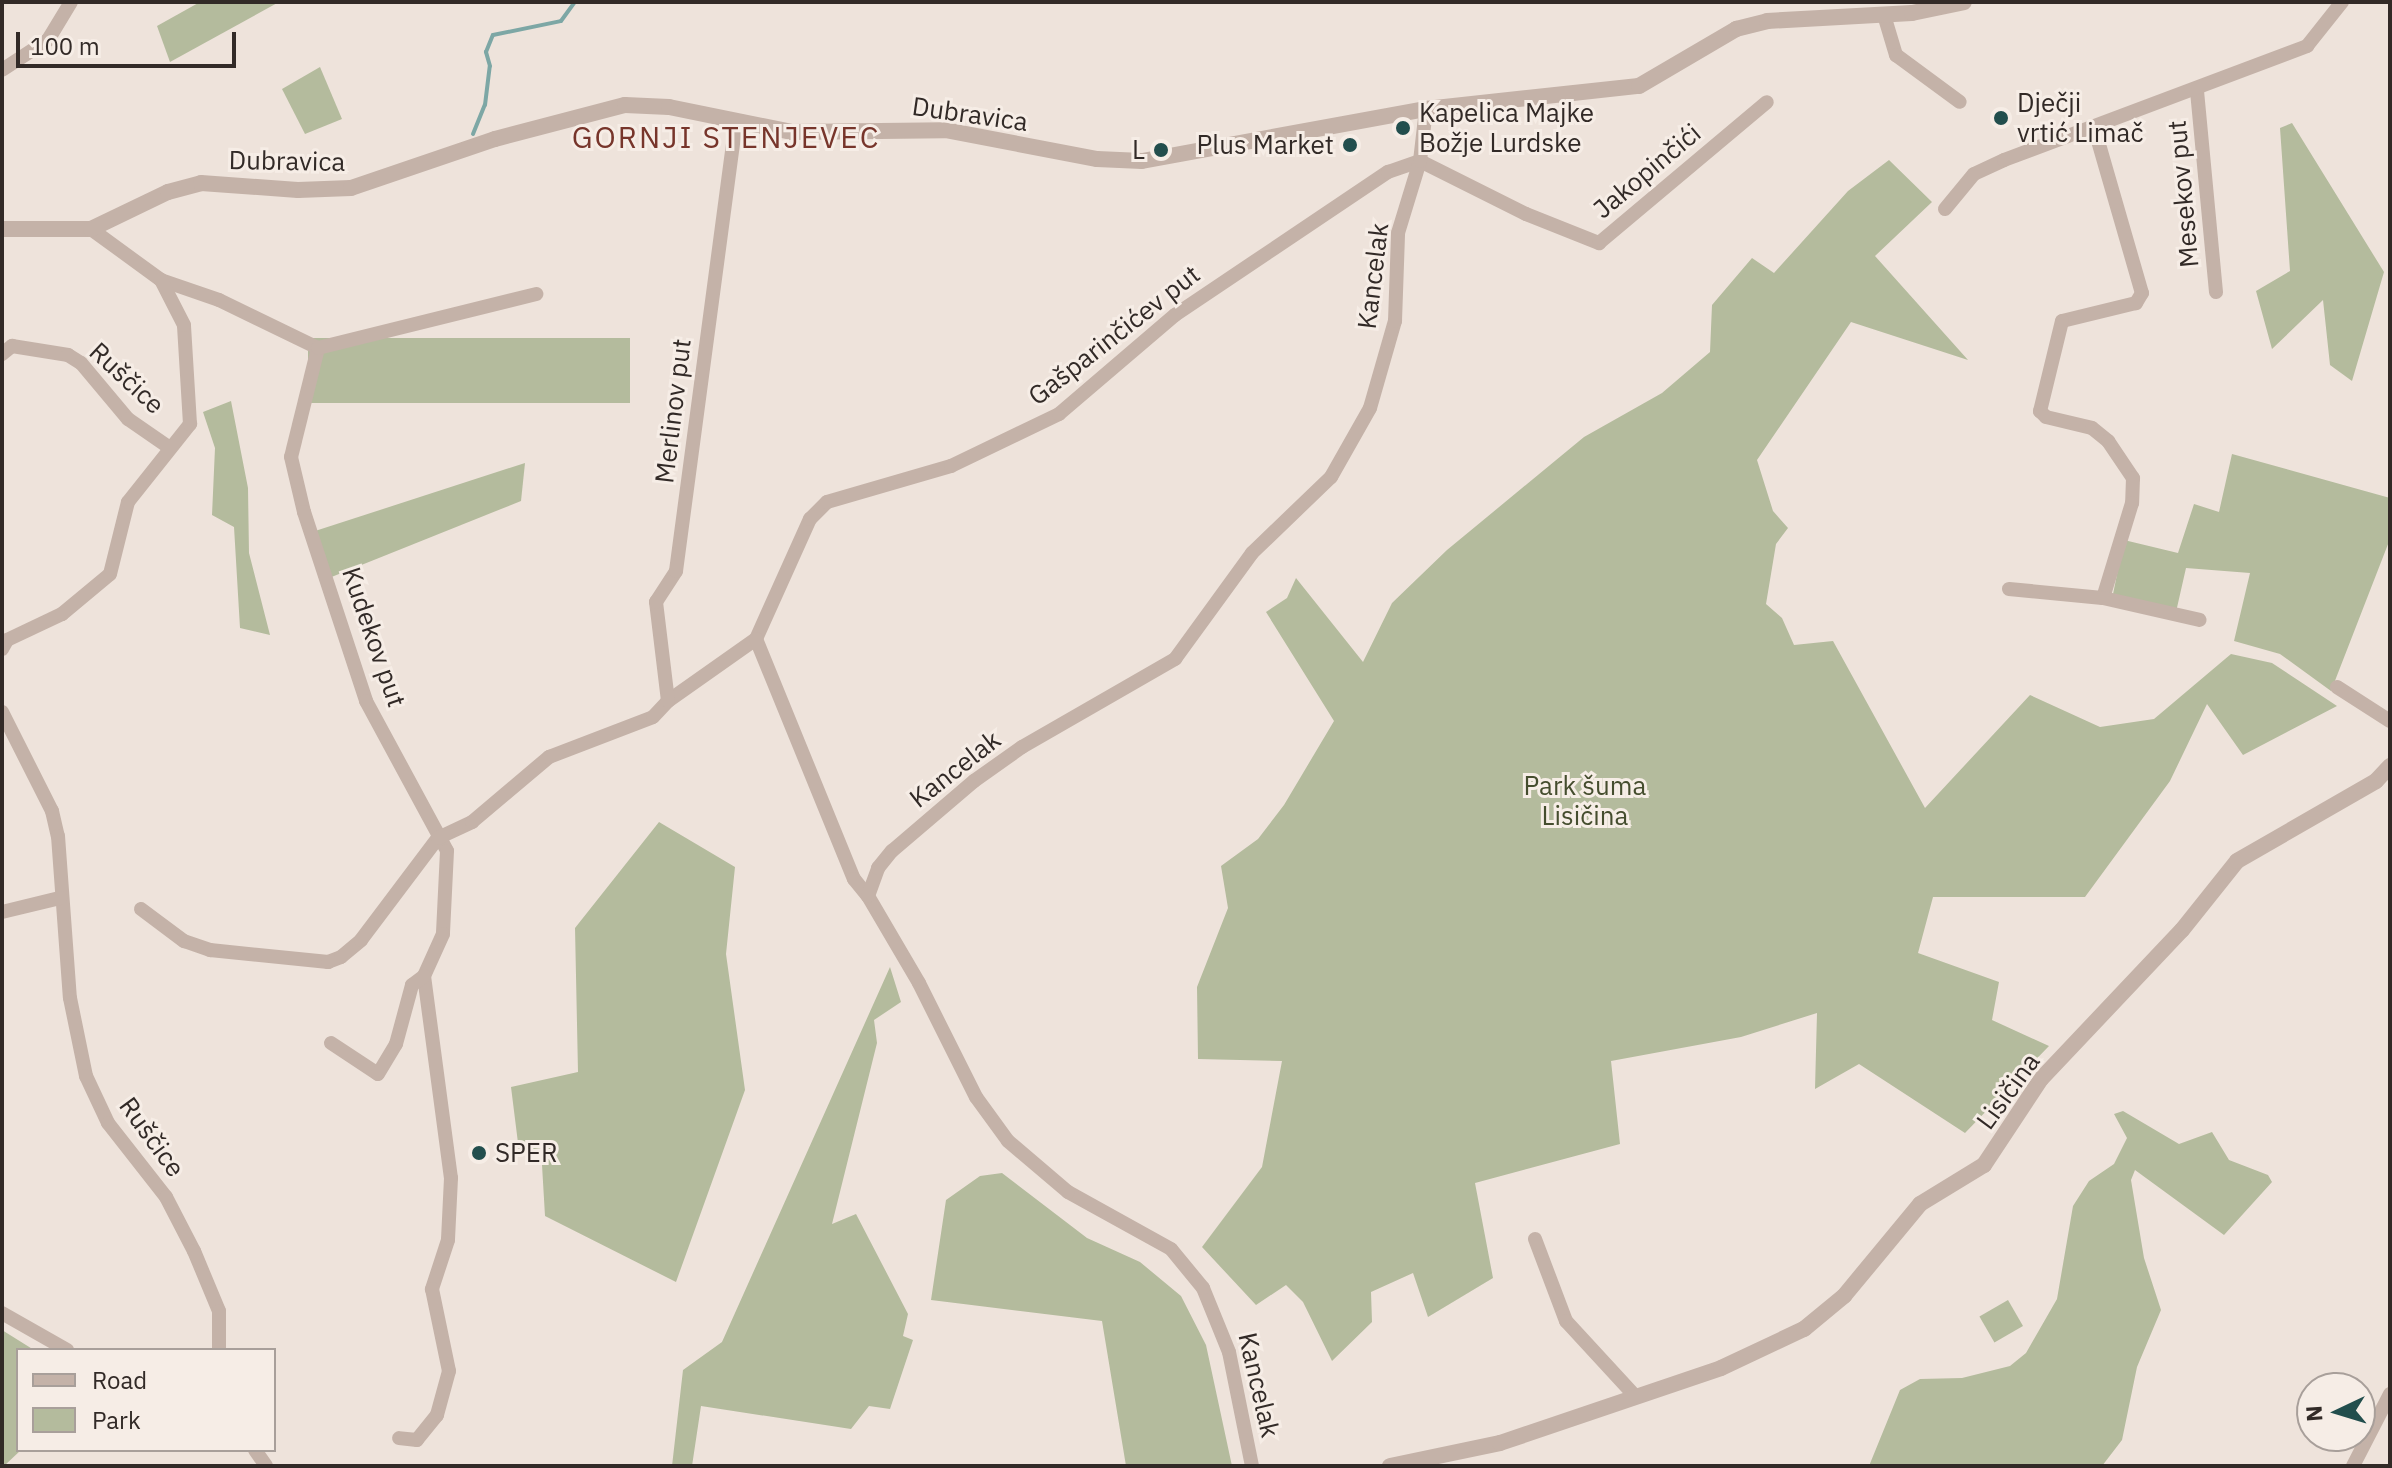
<!DOCTYPE html>
<html>
<head>
<meta charset="utf-8">
<style>
	body { margin:0 }
	#map { position:relative; width:2392px; height:1468px; overflow:hidden; background:#eee3db; font-family:"IBM Plex Sans",sans-serif }
	div>[style] { position:absolute }
	[style*='--x'] { left:calc(var(--x)*1px); top:calc(var(--y)*1px); width:calc(var(--w)*1px); rotate:calc(var(--a)*1deg) }
	.green>* { inset:0; background:#b4bb9d; transform-origin:0 0 }
	.stream>* { height:4px; margin:-2px; padding:0 2px; transform-origin:2px; border-radius:2px; background:#7da7a5 }
	.minor>* { height:14px; margin:-7px; padding:0 7px; transform-origin:7px; border-radius:7px; background:#c4b2a8 }
	.tertiary>* { height:16px; margin:-8px; padding:0 8px; transform-origin:8px; border-radius:8px; background:#c4b2a8 }
	.dots>* { width:22px; height:22px; translate:-50% -50%; box-sizing:border-box; border:4px solid #f6ede6; border-radius:50% }
	span { translate:-50% -50%; white-space:nowrap; text-align:center; line-height:1.15; -webkit-text-stroke:6px #f6ede6; paint-order:stroke }
	.poi-label { font-size:26px; color:#322a27 }
	.left { translate:0 -50%; text-align:left }
	.right { translate:-100% -50%; text-align:right }
	.street-label { font-size:26px; color:#322a27 }
	.park-label { font-size:26px; color:#454d2e }
	.quarter-label { font-size:30px; color:#77352b; letter-spacing:2px }
	.frame { position:absolute; inset:0; border:4px solid #322a27; pointer-events:none }
	.legend { position:absolute; left:16px; top:1348px; width:260px; height:104px; box-sizing:border-box; background:#f6ede6; border:2px solid #a89f9a; margin:0; padding:10px 14px; list-style:none; font-size:24px; color:#322a27 }
	.legend li { display:flex; align-items:center; gap:16px; height:40px }
	.legend b { width:40px; border:2px solid #a89f9a }
	.north { position:absolute; left:2296px; top:1372px; width:80px; height:80px; box-sizing:border-box; background:#f6ede6; border:2px solid #a89f9a; border-radius:50%; rotate:266deg; font-size:22px; font-weight:700; line-height:32px; text-align:center; color:#322a27 }
	.north::after { content:''; display:block; margin:auto; width:28px; height:36px; background:#224e4d; clip-path:polygon(50% 0,100% 100%,50% 72%,0 100%) }
	.scale { position:absolute; left:16px; top:32px; width:220px; height:36px; box-sizing:border-box; border:4px solid #322a27; border-top:0; padding-left:10px; font-size:24px; line-height:28px; white-space:nowrap; color:#322a27; -webkit-text-stroke:6px #f6ede6; paint-order:stroke }
</style>
</head>
<body>
<div id="map">
	<div class="green">
		<i style="clip-path:polygon(200px 2px,279px 2px,170px 62px,157px 26px)"></i>
		<i style="clip-path:polygon(320px 67px,342px 119px,305px 134px,282px 89px)"></i>
		<i style="clip-path:polygon(2292px 123px,2384px 272px,2352px 381px,2330px 365px,2323px 300px,2272px 349px,2256px 291px,2290px 271px,2280px 128px)"></i>
		<i style="clip-path:polygon(1889px 160px,1932px 202px,1875px 256px,1968px 360px,1851px 322px,1757px 460px,1773px 511px,1788px 528px,1776px 544px,1766px 604px,1782px 618px,1794px 645px,1833px 641px,1925px 808px,2030px 695px,2100px 727px,2154px 719px,2231px 654px,2272px 663px,2337px 706px,2243px 755px,2207px 704px,2170px 781px,2085px 897px,1933px 897px,1918px 953px,1999px 982px,1992px 1020px,2049px 1046px,1965px 1133px,1859px 1064px,1815px 1089px,1817px 1013px,1741px 1037px,1611px 1061px,1620px 1144px,1475px 1183px,1493px 1278px,1428px 1317px,1413px 1273px,1371px 1292px,1372px 1322px,1332px 1361px,1303px 1302px,1286px 1285px,1256px 1305px,1202px 1247px,1262px 1167px,1282px 1061px,1198px 1059px,1197px 987px,1228px 908px,1221px 866px,1258px 839px,1284px 805px,1334px 721px,1266px 612px,1287px 598px,1296px 578px,1363px 662px,1392px 603px,1447px 550px,1584px 437px,1662px 393px,1710px 352px,1712px 305px,1752px 258px,1774px 273px,1848px 191px)"></i>
		<i style="left:630px;top:338px;width:65px;height:322px;rotate:90deg"></i>
		<i style="clip-path:polygon(231px 401px,248px 488px,249px 553px,270px 635px,240px 628px,234px 527px,212px 515px,215px 448px,203px 412px)"></i>
		<i style="clip-path:polygon(2232px 454px,2390px 498px,2390px 539px,2331px 691px,2280px 654px,2234px 641px,2250px 573px,2186px 568px,2176px 612px,2111px 604px,2124px 540px,2178px 553px,2194px 504px,2219px 512px)"></i>
		<i style="clip-path:polygon(525px 463px,521px 501px,329px 578px,312px 532px)"></i>
		<i style="clip-path:polygon(659px 822px,735px 867px,726px 954px,745px 1090px,676px 1282px,545px 1216px,541px 1148px,519px 1151px,511px 1087px,578px 1072px,575px 928px)"></i>
		<i style="clip-path:polygon(890px 967px,901px 1002px,874px 1020px,877px 1043px,832px 1224px,856px 1214px,908px 1314px,903px 1336px,913px 1340px,890px 1409px,869px 1406px,851px 1429px,701px 1406px,692px 1466px,672px 1466px,683px 1370px,722px 1342px)"></i>
		<i style="clip-path:polygon(2123px 1111px,2179px 1144px,2212px 1132px,2229px 1160px,2268px 1175px,2272px 1182px,2224px 1235px,2135px 1170px,2131px 1180px,2144px 1258px,2161px 1310px,2137px 1367px,2122px 1440px,2102px 1466px,1869px 1466px,1900px 1390px,1920px 1379px,1962px 1378px,2010px 1366px,2026px 1353px,2057px 1299px,2073px 1206px,2089px 1181px,2114px 1164px,2127px 1138px,2114px 1114px)"></i>
		<i style="clip-path:polygon(1002px 1173px,1087px 1238px,1140px 1262px,1181px 1296px,1206px 1345px,1232px 1466px,1126px 1466px,1102px 1321px,931px 1300px,946px 1200px,980px 1176px)"></i>
		<i style="left:2008px;top:1300px;width:30px;height:33px;rotate:60deg"></i>
		<i style="clip-path:polygon(2px 1330px,34px 1350px,18px 1350px,21px 1450px,4px 1466px)"></i>
	</div>
	<div class="stream">
		<i style="--x:473;--y:134;--w:31;--a:-68"></i>
		<i style="--x:485;--y:105;--w:39;--a:-83"></i>
		<i style="--x:490;--y:66;--w:15;--a:-106"></i>
		<i style="--x:486;--y:52;--w:18;--a:-68"></i>
		<i style="--x:493;--y:35;--w:69;--a:-11.6"></i>
		<i style="--x:561;--y:21;--w:24;--a:-54"></i>
	</div>
	<div class="minor">
		<i style="--x:1884;--y:15;--w:42;--a:73.3"></i>
		<i style="--x:1896;--y:55;--w:79;--a:36.3"></i>
		<i style="--x:2;--y:70;--w:55;--a:-33.1"></i>
		<i style="--x:48;--y:40;--w:44;--a:-58.8"></i>
		<i style="--x:2197;--y:91;--w:202;--a:84.6"></i>
		<i style="--x:2094;--y:127;--w:173;--a:73.9"></i>
		<i style="--x:2142;--y:293;--w:12;--a:121"></i>
		<i style="--x:2136;--y:303;--w:76;--a:166.3"></i>
		<i style="--x:2062;--y:321;--w:93;--a:103.7"></i>
		<i style="--x:2040;--y:411;--w:8;--a:45"></i>
		<i style="--x:2046;--y:417;--w:47;--a:13.4"></i>
		<i style="--x:2092;--y:428;--w:21;--a:39"></i>
		<i style="--x:2108;--y:441;--w:45;--a:56"></i>
		<i style="--x:2133;--y:478;--w:25;--a:92"></i>
		<i style="--x:2132;--y:503;--w:99;--a:107"></i>
		<i style="--x:1945;--y:209;--w:45;--a:-50.4"></i>
		<i style="--x:1974;--y:174;--w:33;--a:-25"></i>
		<i style="--x:2004;--y:160;--w:324;--a:-20.6"></i>
		<i style="--x:2307;--y:46;--w:56;--a:-51.5"></i>
		<i style="--x:91;--y:229;--w:87;--a:36.1"></i>
		<i style="--x:161;--y:280;--w:61;--a:19"></i>
		<i style="--x:219;--y:300;--w:110;--a:25.9"></i>
		<i style="--x:318;--y:348;--w:112;--a:103.9"></i>
		<i style="--x:291;--y:457;--w:57;--a:76.7"></i>
		<i style="--x:304;--y:512;--w:199;--a:71.8"></i>
		<i style="--x:366;--y:701;--w:170;--a:61.6"></i>
		<i style="--x:447;--y:851;--w:83;--a:92.8"></i>
		<i style="--x:443;--y:934;--w:46;--a:114.3"></i>
		<i style="--x:424;--y:976;--w:204;--a:82.4"></i>
		<i style="--x:451;--y:1178;--w:62;--a:92.8"></i>
		<i style="--x:448;--y:1240;--w:52;--a:108.1"></i>
		<i style="--x:432;--y:1289;--w:84;--a:78.3"></i>
		<i style="--x:449;--y:1371;--w:46;--a:105.3"></i>
		<i style="--x:437;--y:1415;--w:32;--a:129"></i>
		<i style="--x:417;--y:1440;--w:18;--a:-174"></i>
		<i style="--x:318;--y:348;--w:225;--a:-13.9"></i>
		<i style="--x:2;--y:354;--w:13;--a:-39"></i>
		<i style="--x:12;--y:346;--w:57;--a:9.1"></i>
		<i style="--x:68;--y:355;--w:15;--a:32"></i>
		<i style="--x:81;--y:363;--w:73;--a:50"></i>
		<i style="--x:128;--y:419;--w:51;--a:34.6"></i>
		<i style="--x:2009;--y:589;--w:94;--a:5.5"></i>
		<i style="--x:2103;--y:598;--w:99;--a:12.8"></i>
		<i style="--x:756;--y:639;--w:132;--a:-65.8"></i>
		<i style="--x:810;--y:519;--w:24;--a:-45"></i>
		<i style="--x:827;--y:502;--w:129;--a:-16.2"></i>
		<i style="--x:951;--y:466;--w:120;--a:-25.7"></i>
		<i style="--x:1059;--y:414;--w:153;--a:-40.5"></i>
		<i style="--x:1175;--y:315;--w:257;--a:-33.9"></i>
		<i style="--x:1388;--y:172;--w:34;--a:-19"></i>
		<i style="--x:1420;--y:161;--w:119;--a:26.6"></i>
		<i style="--x:1526;--y:214;--w:79;--a:21.7"></i>
		<i style="--x:1599;--y:243;--w:219;--a:-40"></i>
		<i style="--x:2;--y:649;--w:10;--a:-61"></i>
		<i style="--x:7;--y:640;--w:61;--a:-25.3"></i>
		<i style="--x:62;--y:614;--w:62;--a:-39.8"></i>
		<i style="--x:110;--y:574;--w:74;--a:-76"></i>
		<i style="--x:128;--y:502;--w:100;--a:-51.5"></i>
		<i style="--x:190;--y:424;--w:99;--a:-93.5"></i>
		<i style="--x:184;--y:325;--w:51;--a:-117.1"></i>
		<i style="--x:2337;--y:687;--w:63;--a:32.7"></i>
		<i style="--x:668;--y:701;--w:108;--a:-35.2"></i>
		<i style="--x:756;--y:639;--w:259;--a:67.8"></i>
		<i style="--x:854;--y:879;--w:22;--a:51"></i>
		<i style="--x:2;--y:712;--w:111;--a:63.2"></i>
		<i style="--x:52;--y:811;--w:26;--a:77"></i>
		<i style="--x:58;--y:836;--w:162;--a:85.8"></i>
		<i style="--x:70;--y:998;--w:80;--a:78.4"></i>
		<i style="--x:86;--y:1076;--w:52;--a:64.9"></i>
		<i style="--x:108;--y:1123;--w:94;--a:51.9"></i>
		<i style="--x:166;--y:1197;--w:61;--a:62.6"></i>
		<i style="--x:194;--y:1251;--w:65;--a:67.4"></i>
		<i style="--x:219;--y:1311;--w:39;--a:90"></i>
		<i style="--x:141;--y:909;--w:54;--a:36.7"></i>
		<i style="--x:184;--y:941;--w:28;--a:19"></i>
		<i style="--x:210;--y:950;--w:119;--a:5.8"></i>
		<i style="--x:328;--y:962;--w:14;--a:-21"></i>
		<i style="--x:341;--y:957;--w:26;--a:-40"></i>
		<i style="--x:361;--y:940;--w:128;--a:-53"></i>
		<i style="--x:438;--y:838;--w:38;--a:-25"></i>
		<i style="--x:472;--y:822;--w:101;--a:-40.2"></i>
		<i style="--x:549;--y:757;--w:111;--a:-21"></i>
		<i style="--x:653;--y:717;--w:22;--a:-47"></i>
		<i style="--x:668;--y:701;--w:100;--a:-96.9"></i>
		<i style="--x:656;--y:602;--w:37;--a:-57"></i>
		<i style="--x:676;--y:571;--w:454;--a:-82.4"></i>
		<i style="--x:2;--y:912;--w:60;--a:-13.6"></i>
		<i style="--x:331;--y:1043;--w:56;--a:33.4"></i>
		<i style="--x:378;--y:1074;--w:35;--a:-59"></i>
		<i style="--x:396;--y:1044;--w:61;--a:-74.8"></i>
		<i style="--x:412;--y:985;--w:15;--a:-37"></i>
		<i style="--x:1535;--y:1239;--w:88;--a:69.3"></i>
		<i style="--x:1566;--y:1321;--w:100;--a:47.4"></i>
		<i style="--x:2;--y:1313;--w:75;--a:29.6"></i>
		<i style="--x:255;--y:1450;--w:19;--a:55"></i>
		<i style="--x:1252;--y:1466;--w:116;--a:-101.4"></i>
		<i style="--x:1229;--y:1352;--w:69;--a:-112.1"></i>
		<i style="--x:1203;--y:1288;--w:50;--a:-129.4"></i>
		<i style="--x:1171;--y:1249;--w:118;--a:-151"></i>
		<i style="--x:1068;--y:1192;--w:79;--a:-139.6"></i>
		<i style="--x:1008;--y:1141;--w:54;--a:-126"></i>
		<i style="--x:976;--y:1097;--w:127;--a:-116.6"></i>
		<i style="--x:919;--y:983;--w:101;--a:-120.4"></i>
		<i style="--x:868;--y:896;--w:30;--a:-70"></i>
		<i style="--x:878;--y:868;--w:22;--a:-51"></i>
		<i style="--x:892;--y:851;--w:108;--a:-40.5"></i>
		<i style="--x:974;--y:781;--w:59;--a:-35.3"></i>
		<i style="--x:1022;--y:747;--w:177;--a:-29.9"></i>
		<i style="--x:1175;--y:659;--w:131;--a:-54"></i>
		<i style="--x:1252;--y:553;--w:110;--a:-43.9"></i>
		<i style="--x:1331;--y:477;--w:79;--a:-60.5"></i>
		<i style="--x:1370;--y:408;--w:91;--a:-74"></i>
		<i style="--x:1395;--y:321;--w:88;--a:-88"></i>
		<i style="--x:1398;--y:233;--w:75;--a:-73"></i>
		<i style="--x:1420;--y:161;--w:52;--a:-83.4"></i>
		<i style="--x:2353;--y:1466;--w:81;--a:-62.8"></i>
	</div>
	<div class="tertiary">
		<i style="--x:2;--y:229;--w:89;--a:0"></i>
		<i style="--x:91;--y:229;--w:85;--a:-25.7"></i>
		<i style="--x:168;--y:192;--w:34;--a:-15"></i>
		<i style="--x:201;--y:183;--w:97;--a:4.1"></i>
		<i style="--x:298;--y:190;--w:53;--a:-2.2"></i>
		<i style="--x:351;--y:188;--w:152;--a:-18.8"></i>
		<i style="--x:495;--y:139;--w:134;--a:-14.7"></i>
		<i style="--x:625;--y:105;--w:44;--a:2.6"></i>
		<i style="--x:669;--y:107;--w:126;--a:11.5"></i>
		<i style="--x:792;--y:132;--w:153;--a:-0.7"></i>
		<i style="--x:945;--y:130;--w:155;--a:10.8"></i>
		<i style="--x:1097;--y:159;--w:45;--a:2.5"></i>
		<i style="--x:1142;--y:161;--w:289;--a:-10.4"></i>
		<i style="--x:1426;--y:109;--w:214;--a:-6.2"></i>
		<i style="--x:1639;--y:86;--w:113;--a:-30.4"></i>
		<i style="--x:1736;--y:29;--w:32;--a:-14"></i>
		<i style="--x:1767;--y:21;--w:145;--a:-3.2"></i>
		<i style="--x:1912;--y:13;--w:53;--a:-11.9"></i>
		<i style="--x:1390;--y:1466;--w:112;--a:-11.8"></i>
		<i style="--x:1500;--y:1443;--w:233;--a:-18.7"></i>
		<i style="--x:1721;--y:1368;--w:92;--a:-25.2"></i>
		<i style="--x:1804;--y:1329;--w:52;--a:-39.5"></i>
		<i style="--x:1844;--y:1296;--w:119;--a:-50.4"></i>
		<i style="--x:1920;--y:1204;--w:75;--a:-31.4"></i>
		<i style="--x:1984;--y:1165;--w:103;--a:-56.5"></i>
		<i style="--x:2041;--y:1079;--w:205;--a:-46.6"></i>
		<i style="--x:2182;--y:930;--w:88;--a:-51.4"></i>
		<i style="--x:2237;--y:861;--w:160;--a:-29.9"></i>
		<i style="--x:2376;--y:781;--w:21;--a:-47"></i>
	</div>
	<div class="dots">
		<i style="left:2001px;top:118px;background:#224e4d"></i>
		<i style="left:1403px;top:128px;background:#224e4d"></i>
		<i style="left:1350px;top:145px;background:#224e4d"></i>
		<i style="left:1161px;top:150px;background:#224e4d"></i>
		<i style="left:479px;top:1153px;background:#224e4d"></i>
	</div>
	<div class="poi-label">
		<span class="left" style="left:2017px;top:118px">Dječji<br>vrtić Limač</span>
		<span class="left" style="left:1419px;top:128px">Kapelica Majke<br>Božje Lurdske</span>
		<span class="right" style="left:1334px;top:145px">Plus Market</span>
		<span class="right" style="left:1145px;top:150px">L</span>
		<span class="left" style="left:495px;top:1153px">SPER</span>
	</div>
	<div class="street-label">
		<span style="left:970px;top:114px;rotate:8deg">Dubravica</span>
		<span style="left:287px;top:161px;rotate:1deg">Dubravica</span>
		<span style="left:1647px;top:171px;rotate:-40deg">Jakopinčići</span>
		<span style="left:2183px;top:194px;rotate:-95deg">Mesekov put</span>
		<span style="left:1373px;top:276px;rotate:-83deg">Kancelak</span>
		<span style="left:1114px;top:335px;rotate:-38deg">Gašparinčićev put</span>
		<span style="left:127px;top:378px;rotate:43deg">Ruščice</span>
		<span style="left:673px;top:411px;rotate:-83deg">Merlinov put</span>
		<span style="left:374px;top:637px;rotate:71deg">Kudekov put</span>
		<span style="left:955px;top:769px;rotate:-38deg">Kancelak</span>
		<span style="left:2008px;top:1091px;rotate:-54deg">Lisičina</span>
		<span style="left:152px;top:1137px;rotate:54deg">Ruščice</span>
		<span style="left:1259px;top:1385px;rotate:77deg">Kancelak</span>
	</div>
	<div class="park-label">
		<span style="left:1585px;top:801px">Park šuma<br>Lisičina</span>
	</div>
	<div class="quarter-label">
		<span style="left:726px;top:137px">GORNJI STENJEVEC</span>
	</div>
	<div class="frame"></div>
	<ul class="legend">
	<li><b style="height:10px;background:#c4b2a8"></b>Road</li>
	<li><b style="height:22px;background:#b4bb9d"></b>Park</li>
	</ul>
	<div class="north">N</div>
	<div class="scale">100 m</div>
</div>
</body>
</html>
